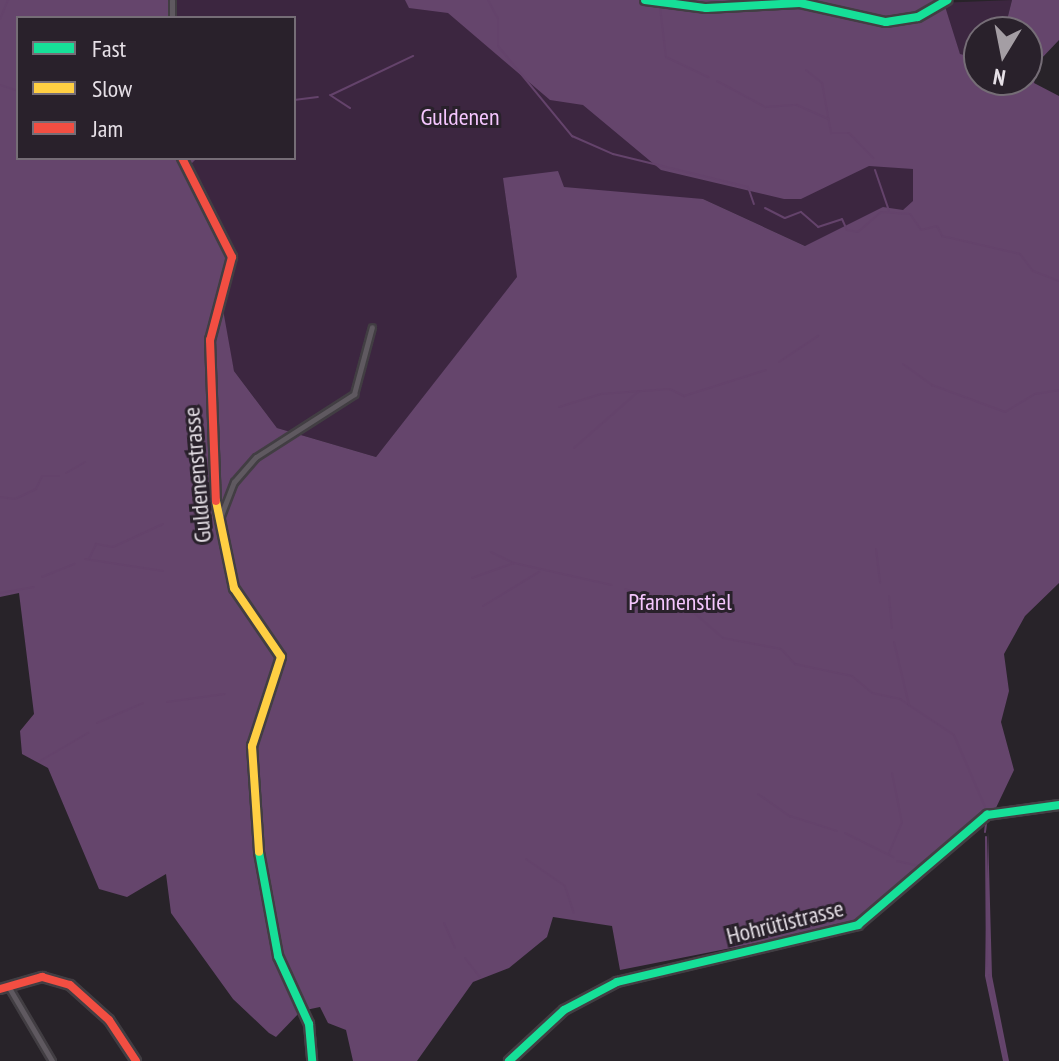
<!DOCTYPE html>
<html>
<head>
<meta charset="utf-8">
<style>
	body { margin:0 }
	#map { position:relative; width:1059px; height:1061px; overflow:hidden; background:#282329; font-family:"PT Sans Narrow",sans-serif }
	div>[style] { position:absolute }
	[style*='--x'] { left:calc(var(--x)*1px); top:calc(var(--y)*1px); width:calc(var(--w)*1px); rotate:calc(var(--a)*1deg) }
	.green>* { inset:0; background:#3c2640 }
	.forest>* { inset:0; background:#65456c }
	.stream>* { height:2px; margin:-1px; padding:0 1px; transform-origin:1px; border-radius:1px; background:#64436b }
	.roads { filter:drop-shadow(2px 0 #423e43) drop-shadow(-2px 0 #423e43) drop-shadow(0 2px #423e43) drop-shadow(0 -2px #423e43) }
	.street>* { height:5px; margin:-2.5px; padding:0 2.5px; transform-origin:2.5px; border-radius:2.5px; background:#5f5960 }
	.fast>* { height:8px; margin:-4px; padding:0 4px; transform-origin:4px; border-radius:4px; background:#16e098 }
	.slow>* { height:8px; margin:-4px; padding:0 4px; transform-origin:4px; border-radius:4px; background:#ffcf43 }
	.jam>* { height:8px; margin:-4px; padding:0 4px; transform-origin:4px; border-radius:4px; background:#f24e42 }
	span { translate:-50% -50%; white-space:nowrap; text-align:center; line-height:1.15; -webkit-text-stroke:6px #29212b; paint-order:stroke }
	.park-label { font-size:24px; color:#f5c6fe }
	.street-label { font-size:24px; color:#e6e0e7 }
	.legend { position:absolute; left:16px; top:16px; width:280px; height:144px; box-sizing:border-box; background:#29212b; border:2px solid #756d76; margin:0; padding:10px 14px; list-style:none; font-size:24px; color:#e6e0e7 }
	.legend li { display:flex; align-items:center; gap:16px; height:40px }
	.legend b { width:40px; border:2px solid #756d76 }
	.north { position:absolute; left:963px; top:16px; width:80px; height:80px; box-sizing:border-box; background:#29212b; border:2px solid #756d76; border-radius:50%; rotate:190deg; font-size:22px; font-weight:700; line-height:32px; text-align:center; color:#e6e0e7 }
	.north::after { content:''; display:block; margin:auto; width:28px; height:36px; background:#a49ea4; clip-path:polygon(50% 0,100% 100%,50% 72%,0 100%) }
</style>
</head>
<body>
<div id="map">
	<div class="green">
		<i style="clip-path:polygon(168px 0,425px 0,942px 148px,931px 220px,805px 246px,703px 199px,508px 215px,518px 277px,376px 457px,277px 428px,234px 371px,182px 158px,294px 158px,294px 18px,168px 18px)"></i>
		<i style="clip-path:polygon(1012px 0,1004px 32px,979px 32px,979px 58px,960px 54px,938px 3px)"></i>
	</div>
	<div class="forest">
		<i style="clip-path:polygon(0 0,168px 0,168px 18px,18px 18px,18px 158px,197px 158px,186px 169px,234px 258px,222px 304px,234px 371px,277px 428px,376px 457px,517px 277px,503px 178px,558px 171px,564px 187px,703px 199px,805px 246px,883px 207px,903px 210px,913px 201px,913px 169px,869px 166px,801px 199px,784px 199px,661px 170px,583px 105px,550px 100px,448px 13px,409px 8px,405px 0,943px 0,960px 54px,979px 58px,979px 80px,1027px 80px,1027px 32px,1004px 32px,1012px 0,1059px 0,1059px 40px,1040px 60px,1034px 83px,1059px 96px,1059px 583px,1025px 616px,1004px 654px,1009px 691px,1001px 722px,1014px 770px,994px 812px,890px 904px,848px 925px,620px 970px,612px 926px,553px 917px,547px 937px,509px 968px,473px 982px,417px 1061px,353px 1061px,346px 1030px,328px 1023px,320px 1007px,301px 1011px,276px 1037px,269px 1033px,233px 999px,171px 913px,166px 874px,127px 897px,99px 889px,48px 768px,22px 754px,20px 731px,34px 714px,19px 593px,0 597px)"></i>
		<i style="clip-path:polygon(988px 831px,992px 976px,1009px 1061px,1003px 1061px,985px 976px)"></i>
	</div>
	<div class="stream">
		<i style="--x:488;--y:0;--w:21;--a:62"></i>
		<i style="--x:498;--y:19;--w:27;--a:90"></i>
		<i style="--x:498;--y:46;--w:117;--a:50.6"></i>
		<i style="--x:572;--y:136;--w:45;--a:23.7"></i>
		<i style="--x:613;--y:154;--w:139;--a:13.7"></i>
		<i style="--x:748;--y:187;--w:18;--a:71"></i>
		<i style="--x:660;--y:7;--w:50;--a:83.2"></i>
		<i style="--x:666;--y:57;--w:47;--a:25.5"></i>
		<i style="--x:0;--y:19;--w:21;--a:-67"></i>
		<i style="--x:806;--y:70;--w:21;--a:39"></i>
		<i style="--x:822;--y:83;--w:51;--a:79.8"></i>
		<i style="--x:831;--y:133;--w:18;--a:0"></i>
		<i style="--x:849;--y:133;--w:35;--a:46"></i>
		<i style="--x:717;--y:81;--w:55;--a:28.4"></i>
		<i style="--x:765;--y:107;--w:32;--a:-4"></i>
		<i style="--x:797;--y:105;--w:35;--a:24"></i>
		<i style="--x:0;--y:85;--w:19;--a:18"></i>
		<i style="--x:330;--y:95;--w:24;--a:33"></i>
		<i style="--x:331;--y:95;--w:91;--a:-25.4"></i>
		<i style="--x:294;--y:100;--w:24;--a:-7"></i>
		<i style="--x:875;--y:170;--w:43;--a:71.1"></i>
		<i style="--x:765;--y:208;--w:22;--a:27"></i>
		<i style="--x:785;--y:218;--w:17;--a:-21"></i>
		<i style="--x:801;--y:212;--w:23;--a:41"></i>
		<i style="--x:818;--y:227;--w:25;--a:-18"></i>
		<i style="--x:842;--y:219;--w:12;--a:66"></i>
		<i style="--x:847;--y:230;--w:11;--a:10"></i>
		<i style="--x:858;--y:232;--w:30;--a:-41"></i>
		<i style="--x:881;--y:212;--w:29;--a:4"></i>
		<i style="--x:910;--y:214;--w:19;--a:55"></i>
		<i style="--x:921;--y:230;--w:16;--a:-14"></i>
		<i style="--x:937;--y:226;--w:11;--a:63"></i>
		<i style="--x:942;--y:236;--w:80;--a:13"></i>
		<i style="--x:1020;--y:254;--w:21;--a:53"></i>
		<i style="--x:1033;--y:271;--w:28;--a:21"></i>
		<i style="--x:779;--y:362;--w:47;--a:-33.7"></i>
		<i style="--x:903;--y:364;--w:36;--a:36"></i>
		<i style="--x:932;--y:385;--w:78;--a:20.3"></i>
		<i style="--x:1005;--y:412;--w:35;--a:-31"></i>
		<i style="--x:1035;--y:394;--w:24;--a:-9"></i>
		<i style="--x:559;--y:407;--w:44;--a:-17.2"></i>
		<i style="--x:601;--y:394;--w:69;--a:-4.1"></i>
		<i style="--x:670;--y:389;--w:16;--a:27"></i>
		<i style="--x:684;--y:396;--w:86;--a:-17.6"></i>
		<i style="--x:574;--y:448;--w:86;--a:-41.2"></i>
		<i style="--x:66;--y:473;--w:22;--a:-30"></i>
		<i style="--x:0;--y:497;--w:15;--a:8"></i>
		<i style="--x:15;--y:499;--w:23;--a:-25"></i>
		<i style="--x:36;--y:489;--w:14;--a:-65"></i>
		<i style="--x:42;--y:476;--w:17;--a:0"></i>
		<i style="--x:876;--y:549;--w:34;--a:83"></i>
		<i style="--x:491;--y:552;--w:25;--a:26"></i>
		<i style="--x:85;--y:559;--w:79;--a:8.7"></i>
		<i style="--x:89;--y:559;--w:17;--a:-65"></i>
		<i style="--x:96;--y:544;--w:17;--a:10"></i>
		<i style="--x:113;--y:547;--w:55;--a:-24.7"></i>
		<i style="--x:42;--y:577;--w:35;--a:-22"></i>
		<i style="--x:472;--y:578;--w:45;--a:-19.7"></i>
		<i style="--x:514;--y:563;--w:100;--a:12.7"></i>
		<i style="--x:625;--y:589;--w:71;--a:18.2"></i>
		<i style="--x:692;--y:611;--w:41;--a:41.1"></i>
		<i style="--x:723;--y:638;--w:59;--a:10.7"></i>
		<i style="--x:781;--y:649;--w:21;--a:47"></i>
		<i style="--x:795;--y:664;--w:58;--a:11.9"></i>
		<i style="--x:852;--y:676;--w:26;--a:40"></i>
		<i style="--x:872;--y:693;--w:29;--a:12"></i>
		<i style="--x:900;--y:699;--w:65;--a:33.7"></i>
		<i style="--x:954;--y:735;--w:78;--a:66.7"></i>
		<i style="--x:0;--y:593;--w:34;--a:-10"></i>
		<i style="--x:889;--y:596;--w:32;--a:85"></i>
		<i style="--x:483;--y:606;--w:66;--a:-31.3"></i>
		<i style="--x:894;--y:642;--w:65;--a:76.6"></i>
		<i style="--x:167;--y:702;--w:58;--a:-8"></i>
		<i style="--x:97;--y:723;--w:50;--a:-23.5"></i>
		<i style="--x:40;--y:761;--w:56;--a:-30.3"></i>
		<i style="--x:758;--y:794;--w:39;--a:35"></i>
		<i style="--x:790;--y:816;--w:49;--a:17.7"></i>
		<i style="--x:985;--y:832;--w:8;--a:-83"></i>
		<i style="--x:845;--y:833;--w:54;--a:26.6"></i>
		<i style="--x:986;--y:837;--w:129;--a:89.6"></i>
		<i style="--x:889;--y:853;--w:33;--a:-67"></i>
		<i style="--x:902;--y:823;--w:51;--a:-101.3"></i>
		<i style="--x:526;--y:859;--w:47;--a:34.7"></i>
		<i style="--x:565;--y:886;--w:28;--a:72"></i>
		<i style="--x:897;--y:861;--w:26;--a:13"></i>
		<i style="--x:444;--y:923;--w:27;--a:66"></i>
		<i style="--x:465;--y:958;--w:24;--a:52"></i>
		<i style="--x:989;--y:975;--w:88;--a:78.8"></i>
	</div>
	<div class="roads">
		<div class="street">
			<i style="--x:172;--y:18;--w:18;--a:-90"></i>
			<i style="--x:220;--y:518;--w:39;--a:-69"></i>
			<i style="--x:234;--y:482;--w:33;--a:-49"></i>
			<i style="--x:256;--y:457;--w:117;--a:-32.7"></i>
			<i style="--x:354;--y:394;--w:69;--a:-75"></i>
			<i style="--x:8;--y:986;--w:87;--a:59.6"></i>
		</div>
		<div class="fast">
			<i style="--x:645;--y:0;--w:62;--a:7.5"></i>
			<i style="--x:706;--y:8;--w:94;--a:-3"></i>
			<i style="--x:800;--y:3;--w:88;--a:12.5"></i>
			<i style="--x:886;--y:22;--w:32;--a:-9"></i>
			<i style="--x:918;--y:17;--w:34;--a:-30"></i>
			<i style="--x:259;--y:852;--w:106;--a:79.6"></i>
			<i style="--x:278;--y:956;--w:75;--a:65.5"></i>
			<i style="--x:309;--y:1024;--w:37;--a:85"></i>
			<i style="--x:509;--y:1061;--w:75;--a:-42.8"></i>
			<i style="--x:564;--y:1010;--w:60;--a:-27.8"></i>
			<i style="--x:617;--y:982;--w:248;--a:-13.3"></i>
			<i style="--x:858;--y:925;--w:170;--a:-40.5"></i>
			<i style="--x:987;--y:815;--w:73;--a:-7.9"></i>
		</div>
		<div class="slow">
			<i style="--x:216;--y:501;--w:89;--a:78.3"></i>
			<i style="--x:234;--y:588;--w:83;--a:55.7"></i>
			<i style="--x:281;--y:657;--w:94;--a:108"></i>
			<i style="--x:252;--y:746;--w:106;--a:86.2"></i>
		</div>
		<div class="jam">
			<i style="--x:182;--y:158;--w:111;--a:63.2"></i>
			<i style="--x:232;--y:257;--w:86;--a:104.8"></i>
			<i style="--x:210;--y:340;--w:161;--a:87.9"></i>
			<i style="--x:0;--y:989;--w:44;--a:-15.9"></i>
			<i style="--x:42;--y:977;--w:29;--a:16"></i>
			<i style="--x:70;--y:985;--w:52;--a:41.9"></i>
			<i style="--x:109;--y:1020;--w:49;--a:56.6"></i>
		</div>
	</div>
	<div class="park-label">
		<span style="left:460px;top:117px">Guldenen</span>
		<span style="left:680px;top:602px">Pfannenstiel</span>
	</div>
	<div class="street-label">
		<span style="left:197px;top:475px;rotate:-95deg">Guldenenstrasse</span>
		<span style="left:785px;top:922px;rotate:-14deg">Hohrütistrasse</span>
	</div>
	<ul class="legend">
	<li><b style="height:10px;background:#16e098"></b>Fast</li>
	<li><b style="height:10px;background:#ffcf43"></b>Slow</li>
	<li><b style="height:10px;background:#f24e42"></b>Jam</li>
	</ul>
	<div class="north">N</div>
</div>
</body>
</html>
